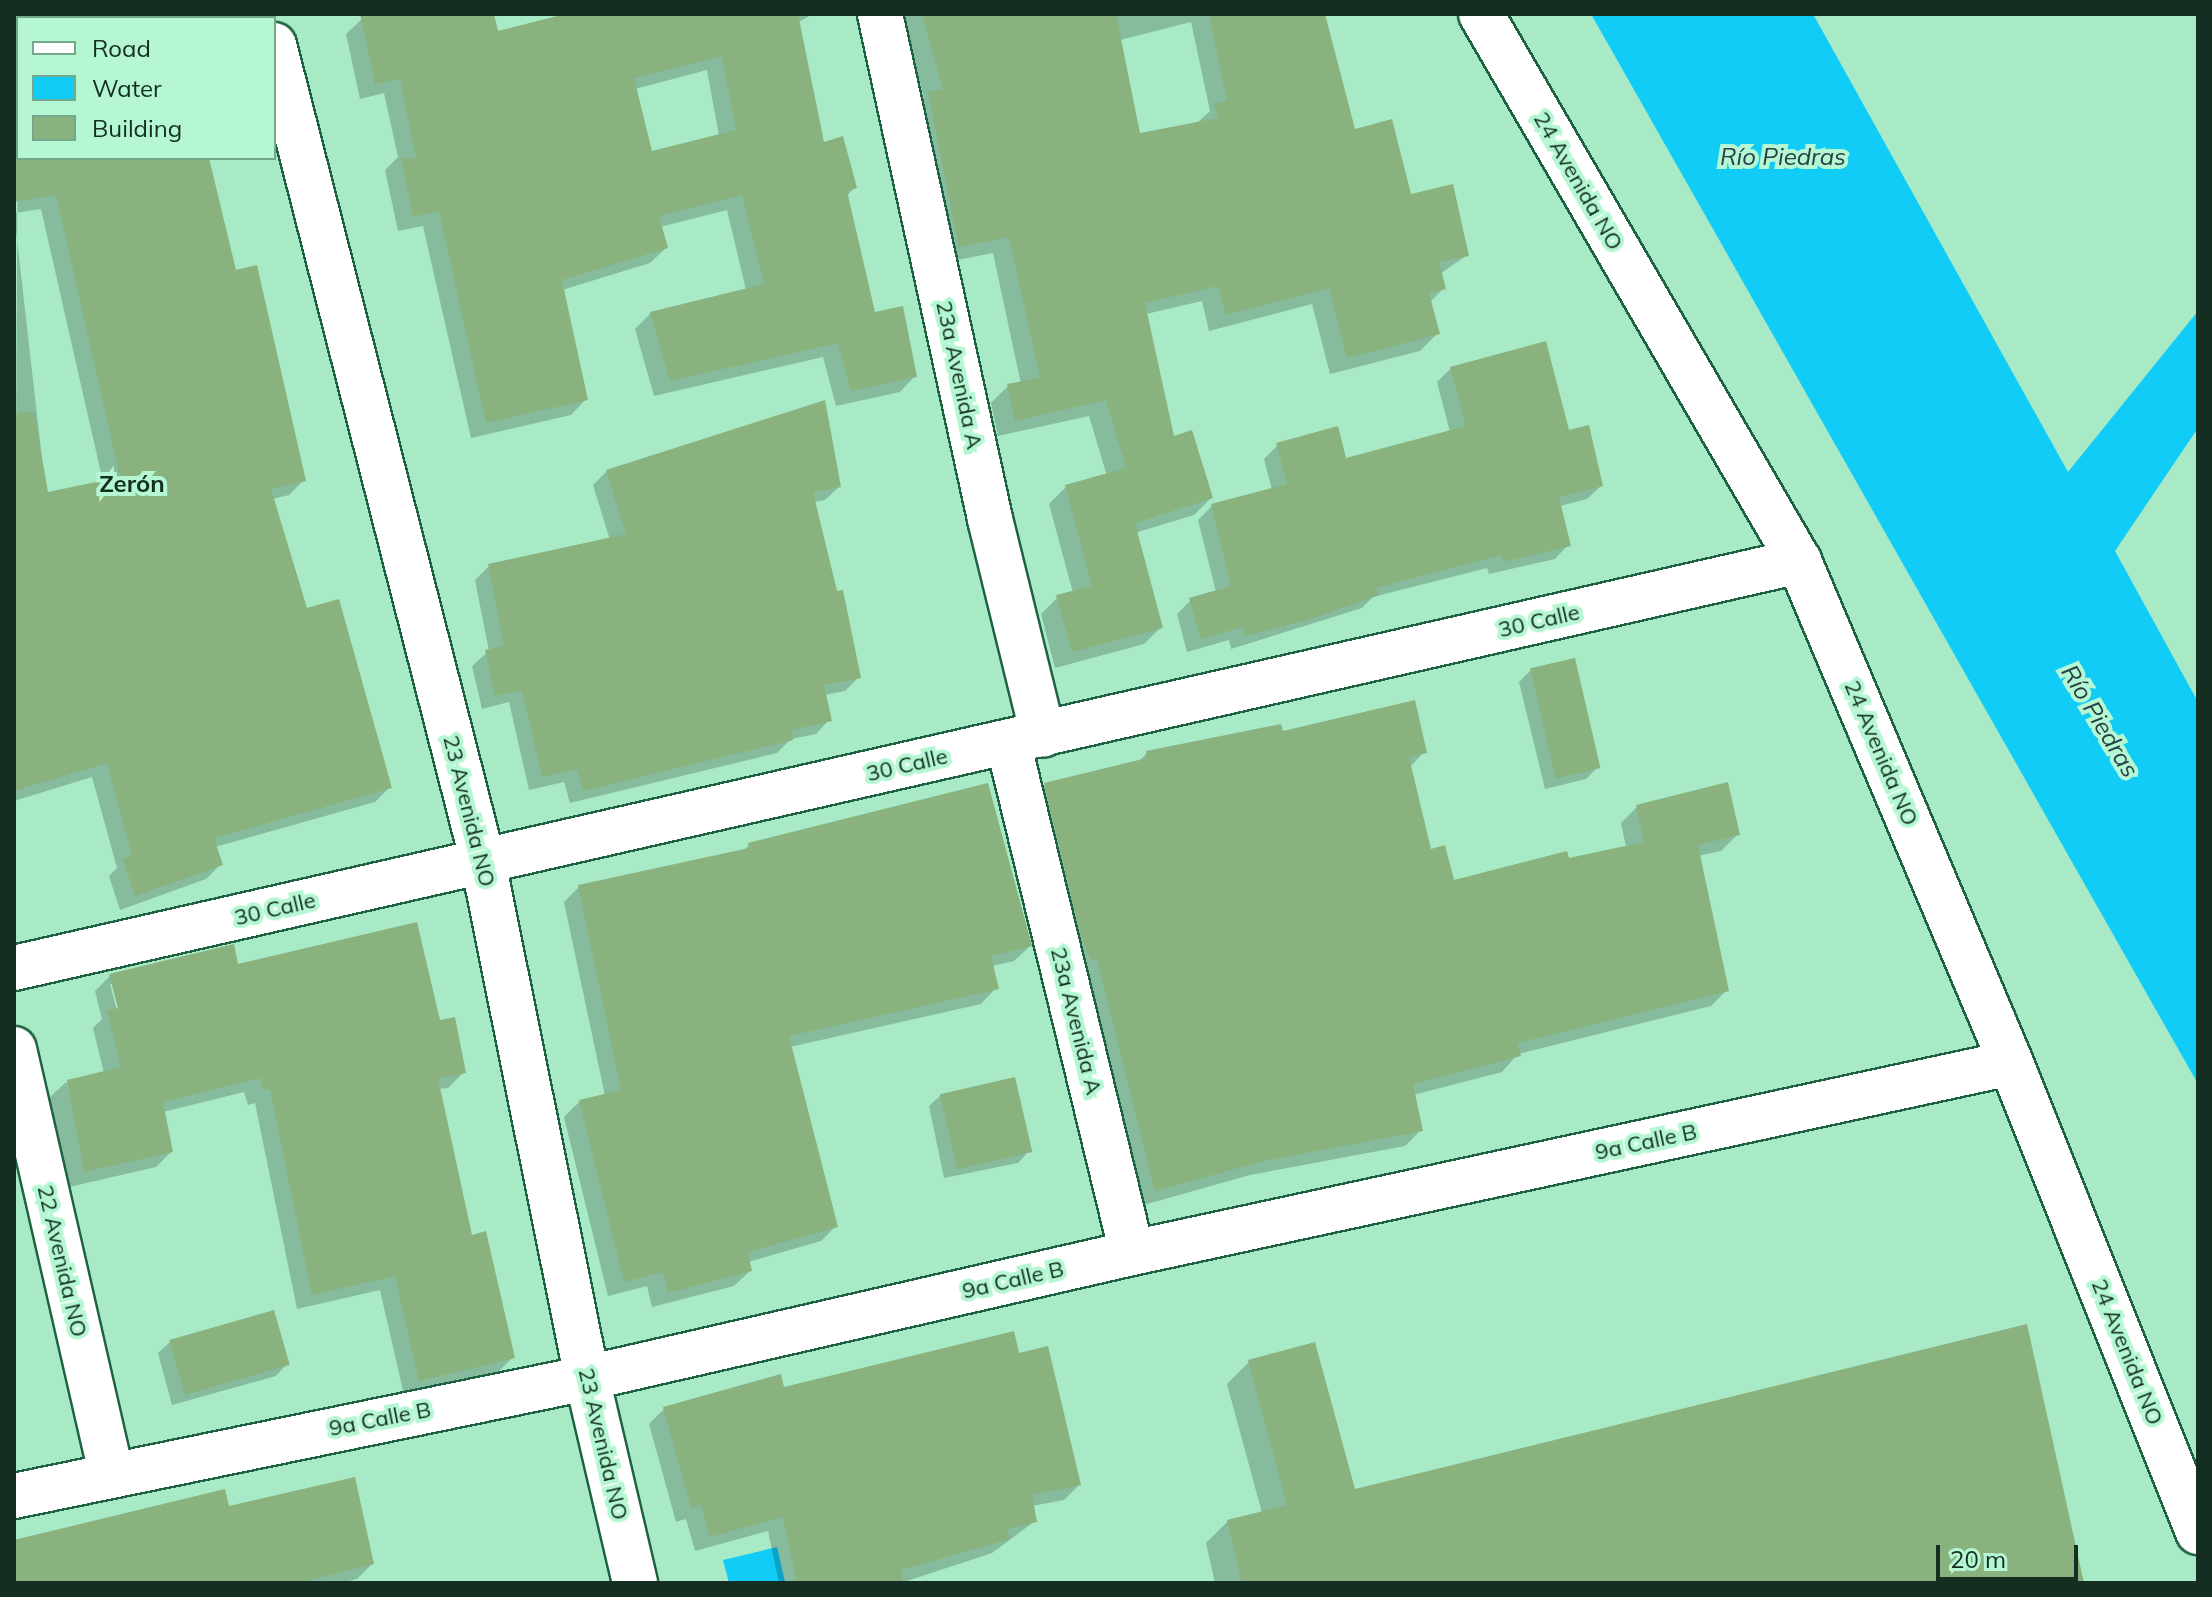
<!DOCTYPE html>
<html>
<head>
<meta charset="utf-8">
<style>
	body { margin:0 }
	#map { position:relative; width:2212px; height:1597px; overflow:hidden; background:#a8eac5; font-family:Mulish,sans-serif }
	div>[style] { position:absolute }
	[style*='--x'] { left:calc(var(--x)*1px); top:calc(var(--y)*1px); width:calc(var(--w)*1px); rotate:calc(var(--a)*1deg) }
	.water>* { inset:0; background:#11ccf6 }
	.shadow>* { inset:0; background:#0003 }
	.building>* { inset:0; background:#89b27f; transform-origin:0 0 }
	.roads { filter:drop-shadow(2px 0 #1f6243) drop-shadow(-2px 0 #1f6243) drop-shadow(0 2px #1f6243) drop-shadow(0 -2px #1f6243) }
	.minor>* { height:44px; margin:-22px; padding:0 22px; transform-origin:22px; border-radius:22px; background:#fff }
	.tertiary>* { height:44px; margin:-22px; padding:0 22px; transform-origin:22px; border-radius:22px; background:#fff }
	span { translate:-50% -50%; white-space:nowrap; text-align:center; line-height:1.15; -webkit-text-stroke:8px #b4f7d2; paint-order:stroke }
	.street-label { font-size:22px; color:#142f22 }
	.water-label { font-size:24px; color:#274048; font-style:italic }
	.neighbourhood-label { font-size:24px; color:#142f22; font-weight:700 }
	.frame { position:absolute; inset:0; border:16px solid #142f22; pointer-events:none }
	.legend { position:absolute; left:16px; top:16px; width:260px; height:144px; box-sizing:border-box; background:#b4f7d2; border:2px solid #74a78c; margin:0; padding:10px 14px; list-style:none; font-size:24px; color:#142f22 }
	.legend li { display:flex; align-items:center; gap:16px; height:40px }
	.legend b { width:40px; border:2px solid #74a78c }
	.scale { position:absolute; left:1936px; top:1545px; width:142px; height:36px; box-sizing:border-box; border:4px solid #142f22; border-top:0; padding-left:10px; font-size:24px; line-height:28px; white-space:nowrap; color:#142f22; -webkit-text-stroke:6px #b4f7d2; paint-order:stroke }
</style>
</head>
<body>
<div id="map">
	<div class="water">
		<i style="clip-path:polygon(1591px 14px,1813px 14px,2068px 472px,2198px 311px,2198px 428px,2115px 551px,2198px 702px,2198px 1084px)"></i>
		<i style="clip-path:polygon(777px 1547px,785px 1582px,729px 1583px,723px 1560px)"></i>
	</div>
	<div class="shadow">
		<i style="clip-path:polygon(evenodd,387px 14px,492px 14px,496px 34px,573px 14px,813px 14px,797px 23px,823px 144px,855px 187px,846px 197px,874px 314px,915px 376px,900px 392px,836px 406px,823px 357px,654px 396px,635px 329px,651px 313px,746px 290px,727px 210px,660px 227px,666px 248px,650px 263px,562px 290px,586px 399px,571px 415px,471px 438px,423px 226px,398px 231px,385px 170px,398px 157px,384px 93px,360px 99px,346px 34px,362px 19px,387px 14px,707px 70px,719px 136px,650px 153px,635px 89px,707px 70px)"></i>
		<i style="clip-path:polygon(evenodd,901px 14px,1324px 14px,1354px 131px,1467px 255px,1440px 274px,1444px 288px,1430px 302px,1437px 334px,1420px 351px,1330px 374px,1312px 304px,1209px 331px,1202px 301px,1146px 314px,1172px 438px,1211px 498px,1194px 515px,1135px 533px,1161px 627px,1144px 644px,1055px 668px,1041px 614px,1058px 597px,1073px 593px,1049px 504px,1066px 487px,1107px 476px,1089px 416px,998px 436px,991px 403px,1008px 386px,1021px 384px,993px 253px,942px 263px,912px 111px,924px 98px,901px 14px,1191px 22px,1210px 111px,1198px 122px,1138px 136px,1120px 40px,1191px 22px)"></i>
		<i style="clip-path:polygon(evenodd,18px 88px,18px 158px,212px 158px,208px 162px,234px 272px,304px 480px,289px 495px,272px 499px,306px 611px,390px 787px,375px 802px,215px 847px,221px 864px,206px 879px,120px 910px,109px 876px,117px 868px,92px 777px,14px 801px,18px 88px,41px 209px,103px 482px,46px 494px,14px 213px,41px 209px)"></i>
		<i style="clip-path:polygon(1451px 368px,1568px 432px,1601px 486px,1587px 499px,1560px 506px,1568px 545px,1555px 559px,1489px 574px,1487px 568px,1373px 597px,1362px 608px,1231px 649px,1229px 640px,1187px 652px,1177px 614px,1191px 600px,1216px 592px,1198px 520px,1212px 506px,1272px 490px,1264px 459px,1278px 445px,1345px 460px,1450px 432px,1437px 382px)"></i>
		<i style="clip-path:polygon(607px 471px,839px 487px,825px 500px,814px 502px,859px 677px,845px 691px,824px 695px,829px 720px,816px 734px,791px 739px,777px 753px,570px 803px,564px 782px,529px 790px,509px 702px,482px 709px,472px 666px,489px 651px,475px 580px,489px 566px,610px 540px,593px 485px)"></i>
		<i style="clip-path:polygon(1531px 670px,1598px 767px,1586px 779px,1545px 789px,1519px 682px)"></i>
		<i style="clip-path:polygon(1281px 733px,1424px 752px,1410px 767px,1429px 851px,1453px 882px,1626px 847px,1621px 823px,1637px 807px,1737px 835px,1721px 851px,1698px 856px,1727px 990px,1711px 1006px,1518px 1054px,1502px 1072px,1413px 1095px,1421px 1130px,1405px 1146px,1250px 1175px,1140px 1206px,1029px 801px,1045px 785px,1137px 763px,1147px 753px)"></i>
		<i style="clip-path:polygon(749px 845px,1030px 946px,1014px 961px,992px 966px,996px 988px,981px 1004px,790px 1047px,836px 1226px,821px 1241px,748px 1262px,750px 1271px,734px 1286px,652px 1307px,647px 1286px,608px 1296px,564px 1117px,580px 1101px,605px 1096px,564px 902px,579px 887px,742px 852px)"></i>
		<i style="clip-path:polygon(evenodd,237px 966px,438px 1023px,464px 1072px,448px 1088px,438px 1089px,470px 1237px,513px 1357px,498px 1372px,404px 1395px,380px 1290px,297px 1309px,255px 1103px,248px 1105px,244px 1092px,163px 1112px,171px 1152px,156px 1167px,69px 1187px,49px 1098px,65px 1083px,104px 1073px,93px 1028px,102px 1019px,95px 991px,110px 976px,237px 966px,110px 984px,114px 984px,123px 1017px,119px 1018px,110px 984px)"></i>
		<i style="clip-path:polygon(941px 1095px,1029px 1151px,1018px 1163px,944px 1178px,929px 1106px)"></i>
		<i style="clip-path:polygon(170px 1342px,287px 1364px,276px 1376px,172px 1405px,158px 1353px)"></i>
		<i style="clip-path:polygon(1018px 1355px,1079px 1485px,1064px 1500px,1032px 1506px,1035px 1521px,992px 1553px,901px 1583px,779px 1583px,768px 1531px,695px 1551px,686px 1519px,676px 1522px,649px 1424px,664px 1409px)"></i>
		<i style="clip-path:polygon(1249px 1362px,1353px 1492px,2082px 1583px,1215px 1583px,1206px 1543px,1228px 1521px,1262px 1513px,1227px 1384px)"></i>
		<i style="clip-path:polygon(228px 1508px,372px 1564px,357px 1579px,341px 1583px,14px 1583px,14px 1542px)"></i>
	</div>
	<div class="building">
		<i style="clip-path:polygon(evenodd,360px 14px,494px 14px,498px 31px,565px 14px,798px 14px,824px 142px,843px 136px,857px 188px,847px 191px,875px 312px,903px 306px,917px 377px,851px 391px,838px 343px,670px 381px,650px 312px,764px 284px,742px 195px,659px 216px,668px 248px,562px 280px,588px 400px,486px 423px,439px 211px,413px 217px,401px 158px,416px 158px,400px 79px,375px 84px,360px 14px,722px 56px,736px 130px,652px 151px,634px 78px,722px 56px)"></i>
		<i style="clip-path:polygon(922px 14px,1116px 14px,1140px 133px,1218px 118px,1214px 104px,1227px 101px,1209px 14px,1325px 14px,1355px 129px,1392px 119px,1411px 194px,1453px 184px,1469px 256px,1439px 262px,1446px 289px,1429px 293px,1440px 334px,1347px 358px,1329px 288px,1226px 315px,1218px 286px,1145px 303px,1174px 436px,1192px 430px,1213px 498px,1135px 523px,1163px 628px,1072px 652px,1056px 595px,1092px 586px,1065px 485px,1126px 468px,1106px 400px,1015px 421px,1007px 384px,1040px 378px,1009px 237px,959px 247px,928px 92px,943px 89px)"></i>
		<i style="clip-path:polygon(14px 158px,209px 158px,236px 270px,257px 265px,306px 481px,271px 489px,307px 608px,339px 599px,392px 788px,214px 838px,223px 865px,135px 896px,123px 859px,132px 856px,107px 763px,14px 791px,14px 413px,34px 412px,48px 492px,120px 477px,56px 195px,14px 202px)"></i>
		<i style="clip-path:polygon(1546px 341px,1569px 430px,1589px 425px,1603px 486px,1559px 497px,1571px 546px,1503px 562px,1501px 555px,1376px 588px,1379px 595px,1311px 619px,1244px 636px,1243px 627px,1201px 639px,1189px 598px,1231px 586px,1211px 504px,1287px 484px,1276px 443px,1338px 426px,1346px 458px,1466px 426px,1450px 367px)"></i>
		<i style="clip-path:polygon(825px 400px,841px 487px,813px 492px,837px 591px,843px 590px,861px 678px,824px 685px,832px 721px,791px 730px,793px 740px,583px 791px,577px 769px,542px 777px,522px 690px,495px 696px,485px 650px,504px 646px,488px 564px,626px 534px,606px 470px)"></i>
		<i style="left:1575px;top:658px;width:113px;height:46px;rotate:77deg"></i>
		<i style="clip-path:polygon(1415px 700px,1427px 753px,1409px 757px,1431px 849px,1445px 845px,1454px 880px,1567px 851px,1569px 858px,1644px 842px,1636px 805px,1728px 782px,1740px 835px,1698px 845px,1729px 991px,1517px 1043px,1521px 1056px,1413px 1084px,1423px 1131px,1268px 1160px,1155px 1191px,1097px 959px,1091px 961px,1081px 935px,1044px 783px,1147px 758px,1146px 751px,1281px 724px,1283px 731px)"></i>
		<i style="clip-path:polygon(988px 783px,1032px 946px,991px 956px,999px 989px,789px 1036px,838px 1227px,748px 1252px,752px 1271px,668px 1293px,663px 1272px,624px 1282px,579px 1100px,621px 1090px,578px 885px,749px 848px,748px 843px)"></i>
		<i style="clip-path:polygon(417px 922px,440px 1020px,455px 1017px,466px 1073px,438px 1078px,472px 1235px,486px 1231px,515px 1358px,419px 1381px,395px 1276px,312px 1295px,270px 1089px,263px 1091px,260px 1078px,163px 1102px,173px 1152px,84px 1172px,67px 1080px,121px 1067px,107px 1011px,118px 1008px,109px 974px,234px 944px,238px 964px)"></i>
		<i style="left:1015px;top:1077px;width:77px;height:77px;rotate:77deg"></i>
		<i style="left:274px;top:1310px;width:57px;height:109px;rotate:74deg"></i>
		<i style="clip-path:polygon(2027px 1324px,2084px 1583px,1242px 1583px,1227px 1520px,1287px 1505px,1248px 1360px,1315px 1342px,1355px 1489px)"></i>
		<i style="clip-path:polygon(1014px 1331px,1019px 1353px,1048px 1346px,1081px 1485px,1032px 1495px,1037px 1522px,1007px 1529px,1010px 1539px,901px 1570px,903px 1583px,797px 1583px,783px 1517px,710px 1537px,701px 1505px,691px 1508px,663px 1407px,781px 1374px,784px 1387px)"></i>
		<i style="clip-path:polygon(355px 1477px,374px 1564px,299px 1583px,14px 1583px,14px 1540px,225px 1489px,229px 1506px)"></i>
	</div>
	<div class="roads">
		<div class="minor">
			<i style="--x:880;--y:14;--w:517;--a:77.71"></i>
			<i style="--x:990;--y:519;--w:222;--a:76.2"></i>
			<i style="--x:128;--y:18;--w:17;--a:-13"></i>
			<i style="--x:14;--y:45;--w:4;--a:-14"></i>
			<i style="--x:274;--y:45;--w:843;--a:75.65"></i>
			<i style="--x:483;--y:862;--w:526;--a:78.6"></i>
			<i style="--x:587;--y:1378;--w:211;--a:76.8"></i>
			<i style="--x:1008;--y:742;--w:526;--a:76.36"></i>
			<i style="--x:14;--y:968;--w:1831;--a:-12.84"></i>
			<i style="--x:14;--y:1049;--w:435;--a:77.1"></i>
			<i style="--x:14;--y:1496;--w:585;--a:-11.64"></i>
			<i style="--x:587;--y:1378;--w:559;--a:-12.92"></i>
			<i style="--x:1132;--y:1253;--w:899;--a:-12.2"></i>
		</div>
		<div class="tertiary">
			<i style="--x:1481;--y:14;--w:633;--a:59.83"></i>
			<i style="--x:1799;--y:561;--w:545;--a:67.11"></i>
			<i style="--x:2011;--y:1063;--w:505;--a:68.26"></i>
		</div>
	</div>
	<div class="street-label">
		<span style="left:1578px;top:181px;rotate:60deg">24 Avenida NO</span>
		<span style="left:959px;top:375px;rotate:78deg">23a Avenida A</span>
		<span style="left:1539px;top:621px;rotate:-13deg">30 Calle</span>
		<span style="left:1881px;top:753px;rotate:67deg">24 Avenida NO</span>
		<span style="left:907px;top:765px;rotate:-13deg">30 Calle</span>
		<span style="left:469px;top:811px;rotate:76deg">23 Avenida NO</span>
		<span style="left:275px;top:909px;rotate:-13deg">30 Calle</span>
		<span style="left:1076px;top:1021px;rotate:76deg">23a Avenida A</span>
		<span style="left:1646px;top:1142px;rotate:-12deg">9a Calle B</span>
		<span style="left:62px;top:1261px;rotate:77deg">22 Avenida NO</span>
		<span style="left:1013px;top:1280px;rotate:-13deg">9a Calle B</span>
		<span style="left:2127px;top:1352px;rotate:68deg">24 Avenida NO</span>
		<span style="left:380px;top:1419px;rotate:-11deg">9a Calle B</span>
		<span style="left:603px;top:1444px;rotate:77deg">23 Avenida NO</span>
	</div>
	<div class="water-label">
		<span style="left:1783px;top:157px">Río Piedras</span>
		<span style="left:2100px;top:721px;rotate:59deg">Río Piedras</span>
	</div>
	<div class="neighbourhood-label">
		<span style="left:132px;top:484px">Zerón</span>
	</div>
	<div class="frame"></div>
	<ul class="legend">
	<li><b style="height:10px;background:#fff"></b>Road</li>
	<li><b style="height:22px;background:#11ccf6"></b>Water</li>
	<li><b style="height:22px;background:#89b27f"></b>Building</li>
	</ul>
	<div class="scale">20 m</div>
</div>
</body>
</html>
